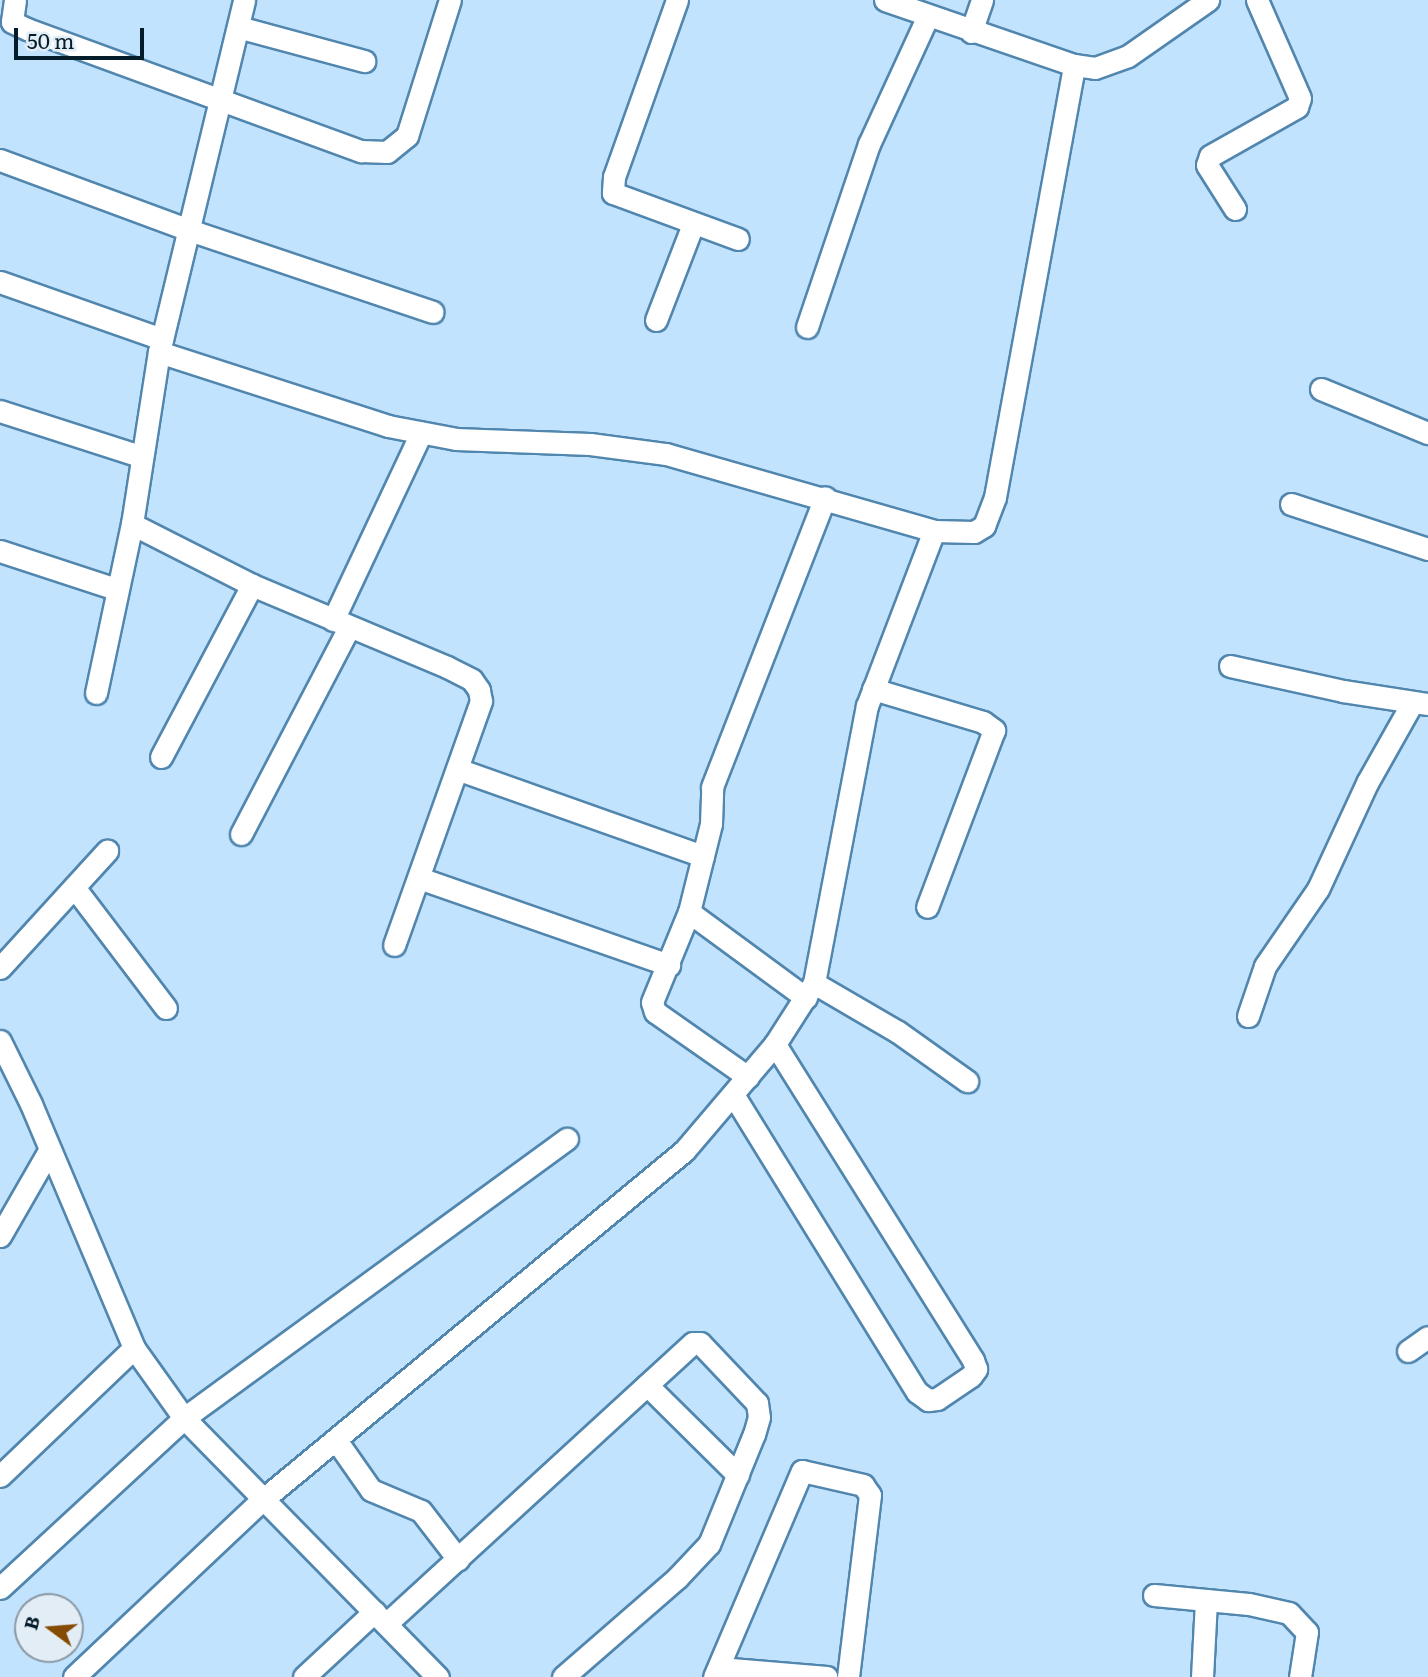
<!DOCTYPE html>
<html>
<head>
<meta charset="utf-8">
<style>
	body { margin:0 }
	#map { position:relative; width:1428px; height:1677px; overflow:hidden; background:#c2e3fe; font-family:Literata,serif }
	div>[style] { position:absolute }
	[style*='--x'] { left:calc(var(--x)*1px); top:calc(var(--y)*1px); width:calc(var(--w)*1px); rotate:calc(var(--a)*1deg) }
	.roads { filter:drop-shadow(2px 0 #5186ae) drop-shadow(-2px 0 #5186ae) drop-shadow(0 2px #5186ae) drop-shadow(0 -2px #5186ae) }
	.minor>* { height:21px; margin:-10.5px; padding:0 10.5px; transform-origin:10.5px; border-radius:10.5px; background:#fff }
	span { translate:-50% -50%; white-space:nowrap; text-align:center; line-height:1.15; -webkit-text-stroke:7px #e2edf6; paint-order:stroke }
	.north { position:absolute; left:14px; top:1593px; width:70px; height:70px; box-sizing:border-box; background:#e2edf6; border:2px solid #8a99a5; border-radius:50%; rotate:286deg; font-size:19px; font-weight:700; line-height:28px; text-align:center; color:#051c2b }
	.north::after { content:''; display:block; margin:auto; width:24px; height:32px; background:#854b01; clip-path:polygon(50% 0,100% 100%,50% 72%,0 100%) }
	.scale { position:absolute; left:14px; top:28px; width:130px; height:32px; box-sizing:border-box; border:4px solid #051c2b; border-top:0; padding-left:9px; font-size:21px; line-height:24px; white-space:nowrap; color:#051c2b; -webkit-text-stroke:5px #e2edf6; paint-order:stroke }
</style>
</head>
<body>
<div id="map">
	<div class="roads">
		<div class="minor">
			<i style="--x:15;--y:0;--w:22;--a:98"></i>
			<i style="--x:12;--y:22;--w:17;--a:25"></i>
			<i style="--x:27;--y:29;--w:356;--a:20.1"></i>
			<i style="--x:361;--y:151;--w:26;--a:2"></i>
			<i style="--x:387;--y:152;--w:26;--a:-39"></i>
			<i style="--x:407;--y:136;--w:143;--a:-72.5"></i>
			<i style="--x:677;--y:0;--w:188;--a:109.6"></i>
			<i style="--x:614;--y:177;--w:16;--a:94"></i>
			<i style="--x:613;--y:193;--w:133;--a:20.2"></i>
			<i style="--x:885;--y:0;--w:200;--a:19"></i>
			<i style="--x:1074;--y:65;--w:21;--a:8"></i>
			<i style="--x:1095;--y:68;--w:35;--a:-20"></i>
			<i style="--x:1128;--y:56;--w:98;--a:-35"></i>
			<i style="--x:238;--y:27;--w:131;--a:15.1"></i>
			<i style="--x:971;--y:32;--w:34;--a:-71"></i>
			<i style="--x:0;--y:160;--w:202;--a:20.3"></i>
			<i style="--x:189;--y:230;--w:257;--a:18.6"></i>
			<i style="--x:1235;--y:209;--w:52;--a:-122.5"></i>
			<i style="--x:1207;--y:165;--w:9;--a:-72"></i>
			<i style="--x:1210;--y:156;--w:100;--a:-29.4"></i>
			<i style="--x:1297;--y:107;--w:9;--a:-72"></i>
			<i style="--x:1300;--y:98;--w:107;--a:-113.7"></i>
			<i style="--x:0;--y:282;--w:172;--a:19.4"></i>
			<i style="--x:656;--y:320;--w:103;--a:-68.9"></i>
			<i style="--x:807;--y:327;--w:193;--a:-71.3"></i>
			<i style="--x:869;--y:144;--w:141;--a:-65.3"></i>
			<i style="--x:159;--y:352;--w:241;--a:17.9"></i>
			<i style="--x:388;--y:426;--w:69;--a:10.8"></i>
			<i style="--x:456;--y:439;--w:134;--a:2.1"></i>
			<i style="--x:590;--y:444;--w:77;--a:7.5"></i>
			<i style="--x:666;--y:454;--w:279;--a:16"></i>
			<i style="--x:934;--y:531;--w:40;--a:1.4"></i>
			<i style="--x:974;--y:532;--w:12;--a:-31"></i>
			<i style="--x:984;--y:526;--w:31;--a:-69"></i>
			<i style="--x:995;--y:497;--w:439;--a:-79.6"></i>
			<i style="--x:1321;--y:389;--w:116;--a:22.4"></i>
			<i style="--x:0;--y:411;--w:147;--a:17.8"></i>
			<i style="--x:1291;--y:504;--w:144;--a:18.2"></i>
			<i style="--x:132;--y:524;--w:135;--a:26.9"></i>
			<i style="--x:252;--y:585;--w:212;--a:22.8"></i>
			<i style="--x:447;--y:667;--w:28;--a:27"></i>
			<i style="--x:472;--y:680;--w:12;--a:55"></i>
			<i style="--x:479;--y:690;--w:11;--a:80"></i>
			<i style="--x:481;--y:701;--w:259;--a:109.6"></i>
			<i style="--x:0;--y:551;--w:122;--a:18.1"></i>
			<i style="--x:333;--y:620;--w:207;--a:-64.8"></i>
			<i style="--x:1230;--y:666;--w:116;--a:12.5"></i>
			<i style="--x:1343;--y:691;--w:86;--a:8.7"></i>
			<i style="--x:873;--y:689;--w:115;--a:16.7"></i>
			<i style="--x:983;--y:722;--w:14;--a:36"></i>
			<i style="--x:994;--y:730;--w:189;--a:110.7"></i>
			<i style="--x:96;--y:693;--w:173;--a:-78"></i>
			<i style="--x:132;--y:524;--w:174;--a:-81.1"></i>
			<i style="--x:159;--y:352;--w:362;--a:-76.4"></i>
			<i style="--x:161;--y:757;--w:195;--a:-62.1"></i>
			<i style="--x:457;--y:769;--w:261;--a:19.5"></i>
			<i style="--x:241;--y:834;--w:233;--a:-62.4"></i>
			<i style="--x:419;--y:878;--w:265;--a:19.2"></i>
			<i style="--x:74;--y:887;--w:152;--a:52.8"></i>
			<i style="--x:689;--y:912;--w:145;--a:36.3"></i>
			<i style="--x:0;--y:968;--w:159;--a:-47.6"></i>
			<i style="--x:814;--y:983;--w:97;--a:30.3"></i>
			<i style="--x:898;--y:1032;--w:85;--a:35.4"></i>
			<i style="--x:1248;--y:1016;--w:53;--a:-71.2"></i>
			<i style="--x:1265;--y:966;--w:93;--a:-55.5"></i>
			<i style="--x:1318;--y:889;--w:117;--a:-65.2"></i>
			<i style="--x:1367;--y:783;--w:92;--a:-60.6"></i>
			<i style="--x:0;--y:1041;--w:70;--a:63.8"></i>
			<i style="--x:31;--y:1104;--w:265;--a:67.1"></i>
			<i style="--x:134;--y:1348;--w:86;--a:54.5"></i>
			<i style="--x:184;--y:1418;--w:363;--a:45.6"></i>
			<i style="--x:748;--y:1077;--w:113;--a:-145"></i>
			<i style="--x:655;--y:1012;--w:10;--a:-107"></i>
			<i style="--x:652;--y:1002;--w:97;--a:-67.7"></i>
			<i style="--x:689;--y:912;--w:91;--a:-76"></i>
			<i style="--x:711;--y:824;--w:37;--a:-88"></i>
			<i style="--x:712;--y:787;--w:311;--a:-68.7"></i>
			<i style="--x:734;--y:1096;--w:348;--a:58.3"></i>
			<i style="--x:917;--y:1392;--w:14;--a:36"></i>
			<i style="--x:928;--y:1400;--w:9;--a:-6"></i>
			<i style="--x:937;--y:1399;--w:41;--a:-34.1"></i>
			<i style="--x:971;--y:1376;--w:9;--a:-54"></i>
			<i style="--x:976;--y:1369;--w:9;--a:-108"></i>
			<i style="--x:973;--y:1360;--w:373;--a:-122.1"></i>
			<i style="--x:0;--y:1236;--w:100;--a:-60.1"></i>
			<i style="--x:1408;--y:1351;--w:24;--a:-35"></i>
			<i style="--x:647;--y:1385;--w:128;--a:44.7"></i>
			<i style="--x:336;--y:1440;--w:61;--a:55"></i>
			<i style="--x:371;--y:1490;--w:54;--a:22.8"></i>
			<i style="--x:421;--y:1511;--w:61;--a:52.4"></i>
			<i style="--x:0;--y:1476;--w:185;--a:-43.7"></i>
			<i style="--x:0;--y:1588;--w:251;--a:-42.7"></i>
			<i style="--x:184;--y:1418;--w:474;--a:-36.1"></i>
			<i style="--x:1154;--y:1595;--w:95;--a:5.4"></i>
			<i style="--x:1249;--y:1604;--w:41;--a:12.7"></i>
			<i style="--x:1289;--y:1613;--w:26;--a:47"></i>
			<i style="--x:1307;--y:1632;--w:46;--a:98.8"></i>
			<i style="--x:386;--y:1624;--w:416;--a:-42.5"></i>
			<i style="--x:693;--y:1343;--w:7;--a:0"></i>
			<i style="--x:700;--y:1343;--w:83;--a:46.5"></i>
			<i style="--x:757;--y:1403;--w:14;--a:82"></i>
			<i style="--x:759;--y:1417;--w:18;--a:106"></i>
			<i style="--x:754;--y:1434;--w:119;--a:112.2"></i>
			<i style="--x:709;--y:1544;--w:47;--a:133.3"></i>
			<i style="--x:677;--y:1578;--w:151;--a:139"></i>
			<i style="--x:719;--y:1668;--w:108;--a:4.8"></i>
			<i style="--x:74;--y:1677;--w:257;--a:-43.3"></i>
			<i style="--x:261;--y:1501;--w:549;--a:-39.61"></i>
			<i style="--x:684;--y:1151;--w:140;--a:-49.6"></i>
			<i style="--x:775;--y:1044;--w:72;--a:-57.4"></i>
			<i style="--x:814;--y:983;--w:282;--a:-79.2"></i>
			<i style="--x:867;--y:706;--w:187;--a:-69.1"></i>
			<i style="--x:304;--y:1677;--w:96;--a:-42.9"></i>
			<i style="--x:714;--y:1677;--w:224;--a:-66.9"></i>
			<i style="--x:802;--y:1471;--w:63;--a:12.9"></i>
			<i style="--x:863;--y:1485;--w:12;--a:55"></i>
			<i style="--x:870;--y:1495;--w:183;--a:96.9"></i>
			<i style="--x:1202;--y:1677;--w:77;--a:-87"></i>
		</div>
	</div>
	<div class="north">B</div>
	<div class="scale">50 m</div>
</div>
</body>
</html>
